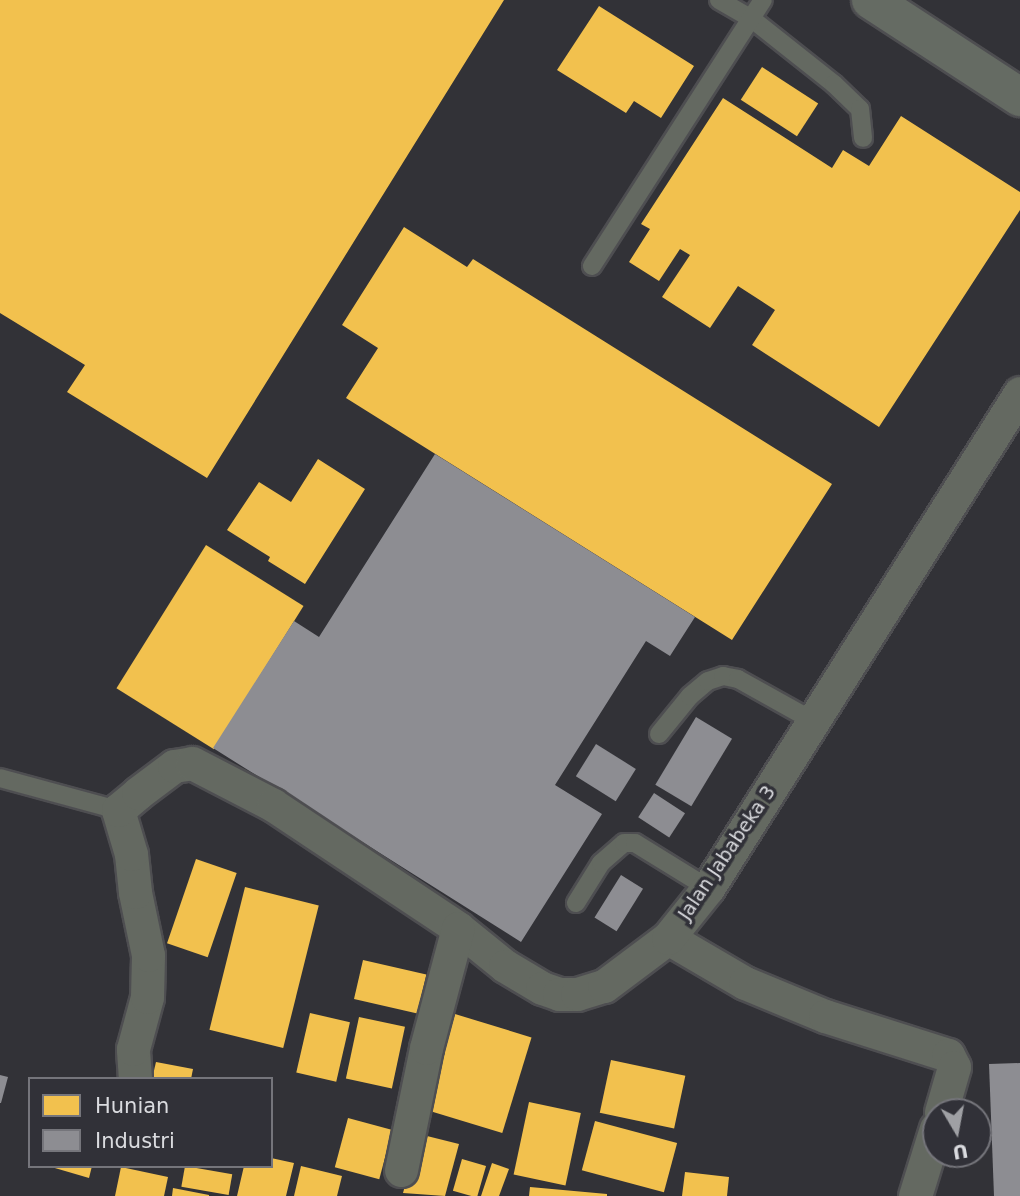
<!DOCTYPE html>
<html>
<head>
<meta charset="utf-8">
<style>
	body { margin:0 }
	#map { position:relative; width:1020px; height:1196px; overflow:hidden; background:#323237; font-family:"DejaVu Sans",sans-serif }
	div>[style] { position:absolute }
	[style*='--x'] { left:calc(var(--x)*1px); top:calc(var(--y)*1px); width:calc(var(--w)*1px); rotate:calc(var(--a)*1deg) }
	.homes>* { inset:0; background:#f2c14e; transform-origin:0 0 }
	.industry>* { inset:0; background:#8d8d92; transform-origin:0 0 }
	.roads { filter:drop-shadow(2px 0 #4e4e51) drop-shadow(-2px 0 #4e4e51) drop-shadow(0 2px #4e4e51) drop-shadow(0 -2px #4e4e51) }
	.service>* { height:18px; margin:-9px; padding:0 9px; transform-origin:9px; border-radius:9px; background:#646961 }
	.minor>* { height:33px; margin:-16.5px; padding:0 16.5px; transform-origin:16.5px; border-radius:16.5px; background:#646961 }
	.secondary>* { height:38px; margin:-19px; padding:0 19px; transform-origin:19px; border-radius:19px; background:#656b63 }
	span { translate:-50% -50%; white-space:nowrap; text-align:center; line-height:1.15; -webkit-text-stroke:7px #313138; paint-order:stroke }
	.street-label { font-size:19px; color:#dadbdf }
	.legend { position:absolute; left:28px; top:1077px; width:245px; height:91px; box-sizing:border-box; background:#313138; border:2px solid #75757b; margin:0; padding:9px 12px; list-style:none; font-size:21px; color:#dadbdf }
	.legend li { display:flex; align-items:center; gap:14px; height:35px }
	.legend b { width:35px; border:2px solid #75757b }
	.north { position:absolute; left:922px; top:1098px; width:70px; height:70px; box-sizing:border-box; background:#313138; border:2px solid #75757b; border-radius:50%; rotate:170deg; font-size:19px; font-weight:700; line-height:28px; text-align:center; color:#dadbdf }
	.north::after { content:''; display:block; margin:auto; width:24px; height:32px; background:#9fa0a4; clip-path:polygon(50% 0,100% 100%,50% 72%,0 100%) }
</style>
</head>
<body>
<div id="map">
	<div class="homes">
		<i style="clip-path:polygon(0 0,504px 0,207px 478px,67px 392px,85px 365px,0 313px)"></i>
		<i style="clip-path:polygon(599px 6px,694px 66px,661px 118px,634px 101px,626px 113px,557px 70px)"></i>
		<i style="left:762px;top:67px;width:67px;height:39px;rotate:33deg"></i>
		<i style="clip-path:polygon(723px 98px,832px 168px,843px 150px,869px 166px,901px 116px,1020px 192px,1020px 210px,879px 427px,752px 345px,775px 310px,738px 286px,710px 328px,662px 297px,690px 255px,680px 249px,659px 281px,629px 262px,650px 229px,641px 224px)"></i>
		<i style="clip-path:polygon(404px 227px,467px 267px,473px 259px,832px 484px,732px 640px,346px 398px,378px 348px,342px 325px)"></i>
		<i style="clip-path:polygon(318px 459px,365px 489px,305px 584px,268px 561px,270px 557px,227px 530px,259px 482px,291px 502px)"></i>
		<i style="left:206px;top:545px;width:115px;height:169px;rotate:32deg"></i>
		<i style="left:196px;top:859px;width:43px;height:89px;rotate:19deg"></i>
		<i style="left:245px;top:887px;width:76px;height:147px;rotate:14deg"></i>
		<i style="left:363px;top:960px;width:65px;height:40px;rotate:13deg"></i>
		<i style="left:310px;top:1013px;width:41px;height:61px;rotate:13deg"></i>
		<i style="left:455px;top:1014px;width:80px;height:100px;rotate:17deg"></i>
		<i style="left:359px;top:1017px;width:47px;height:63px;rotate:12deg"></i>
		<i style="left:611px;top:1060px;width:76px;height:54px;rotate:12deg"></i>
		<i style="clip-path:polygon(156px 1062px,193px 1069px,191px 1079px,152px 1079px)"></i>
		<i style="left:529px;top:1102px;width:53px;height:74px;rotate:12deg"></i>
		<i style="left:348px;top:1118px;width:46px;height:51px;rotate:15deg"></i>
		<i style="left:595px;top:1121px;width:85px;height:51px;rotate:15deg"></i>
		<i style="clip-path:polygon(419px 1134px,459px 1144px,445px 1196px,403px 1193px)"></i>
		<i style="clip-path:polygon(271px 1158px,294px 1163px,286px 1196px,237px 1196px,244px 1166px,271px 1166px)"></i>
		<i style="left:462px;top:1159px;width:25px;height:33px;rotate:16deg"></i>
		<i style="clip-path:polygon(492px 1163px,509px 1169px,499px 1196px,481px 1196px)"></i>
		<i style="clip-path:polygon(48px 1166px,92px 1166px,89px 1178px)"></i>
		<i style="left:185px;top:1166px;width:48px;height:21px;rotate:10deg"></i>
		<i style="clip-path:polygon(301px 1166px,342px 1176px,337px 1196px,294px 1196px)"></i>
		<i style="clip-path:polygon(121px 1167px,168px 1177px,164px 1196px,115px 1196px)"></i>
		<i style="clip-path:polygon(685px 1172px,729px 1177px,727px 1196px,682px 1196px)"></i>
		<i style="clip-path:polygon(530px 1187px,607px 1194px,607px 1196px,529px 1196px)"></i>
		<i style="clip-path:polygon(173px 1188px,209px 1195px,209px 1196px,172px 1196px)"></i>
	</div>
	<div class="industry">
		<i style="clip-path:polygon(435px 454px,695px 617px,670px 656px,646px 641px,555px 785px,602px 814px,521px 942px,213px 748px,294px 621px,319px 637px)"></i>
		<i style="left:696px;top:717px;width:42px;height:79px;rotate:31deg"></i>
		<i style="left:596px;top:744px;width:47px;height:38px;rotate:32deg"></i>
		<i style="left:654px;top:793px;width:37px;height:29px;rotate:33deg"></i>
		<i style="left:621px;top:875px;width:26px;height:50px;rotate:32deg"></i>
		<i style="clip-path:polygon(1020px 1063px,1020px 1196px,994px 1196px,989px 1064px)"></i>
		<i style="clip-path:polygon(0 1075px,8px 1077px,1px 1103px,0 1103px)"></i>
	</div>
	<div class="roads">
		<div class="service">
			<i style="--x:719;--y:0;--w:38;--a:30"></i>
			<i style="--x:752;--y:19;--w:105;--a:38.4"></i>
			<i style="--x:834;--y:84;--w:36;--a:44"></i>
			<i style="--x:860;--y:109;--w:29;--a:84"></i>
			<i style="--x:592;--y:266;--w:316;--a:-57.3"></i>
			<i style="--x:659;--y:734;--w:49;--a:-50.8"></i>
			<i style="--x:690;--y:696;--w:23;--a:-40"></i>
			<i style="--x:708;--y:681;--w:16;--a:-18"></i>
			<i style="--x:723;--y:676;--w:15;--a:11"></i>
			<i style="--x:738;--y:679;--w:86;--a:29.2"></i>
			<i style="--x:0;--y:778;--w:122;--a:15.2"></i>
			<i style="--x:576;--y:903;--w:47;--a:-58"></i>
			<i style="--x:601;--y:863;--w:30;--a:-41"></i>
			<i style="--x:624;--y:843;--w:11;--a:0"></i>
			<i style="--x:635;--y:843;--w:86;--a:31.7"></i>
		</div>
		<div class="minor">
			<i style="--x:668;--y:938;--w:89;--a:30.3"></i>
			<i style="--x:745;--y:983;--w:87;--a:22.4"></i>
			<i style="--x:825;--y:1016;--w:129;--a:17.6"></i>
			<i style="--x:948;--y:1055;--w:13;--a:63"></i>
			<i style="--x:954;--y:1067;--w:47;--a:106.1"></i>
			<i style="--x:135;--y:1079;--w:30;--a:-94"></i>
			<i style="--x:133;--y:1049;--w:54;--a:-74.9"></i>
			<i style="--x:147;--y:997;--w:42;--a:-88.6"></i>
			<i style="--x:148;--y:955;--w:64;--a:-101.7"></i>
			<i style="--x:135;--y:892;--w:38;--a:-96"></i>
			<i style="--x:131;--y:854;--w:46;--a:-106.5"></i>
			<i style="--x:118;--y:810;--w:26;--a:-40"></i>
			<i style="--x:138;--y:793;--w:45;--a:-36.9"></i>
			<i style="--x:174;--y:766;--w:18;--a:-9"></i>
			<i style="--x:192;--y:763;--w:91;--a:27.4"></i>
			<i style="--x:273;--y:805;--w:222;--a:33.6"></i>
			<i style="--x:458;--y:928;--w:60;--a:39"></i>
			<i style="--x:505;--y:966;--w:43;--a:30.7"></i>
			<i style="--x:542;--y:988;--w:18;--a:19"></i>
			<i style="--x:559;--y:994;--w:18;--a:0"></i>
			<i style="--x:577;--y:994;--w:28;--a:-17"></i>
			<i style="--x:604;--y:986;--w:80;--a:-36.9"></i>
			<i style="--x:668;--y:938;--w:64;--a:-51.3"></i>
			<i style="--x:708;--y:888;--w:585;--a:-57.78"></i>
			<i style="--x:401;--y:1170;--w:125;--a:-78.4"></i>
			<i style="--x:426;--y:1048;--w:124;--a:-75.1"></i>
			<i style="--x:915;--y:1196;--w:71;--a:-72.8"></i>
		</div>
		<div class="secondary">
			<i style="--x:871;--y:0;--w:178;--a:33.1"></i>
		</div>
	</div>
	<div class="street-label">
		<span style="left:727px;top:853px;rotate:-56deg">Jalan Jababeka 3</span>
	</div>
	<ul class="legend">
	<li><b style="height:19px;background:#f2c14e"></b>Hunian</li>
	<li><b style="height:19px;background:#8d8d92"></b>Industri</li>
	</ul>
	<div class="north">U</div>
</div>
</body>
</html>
